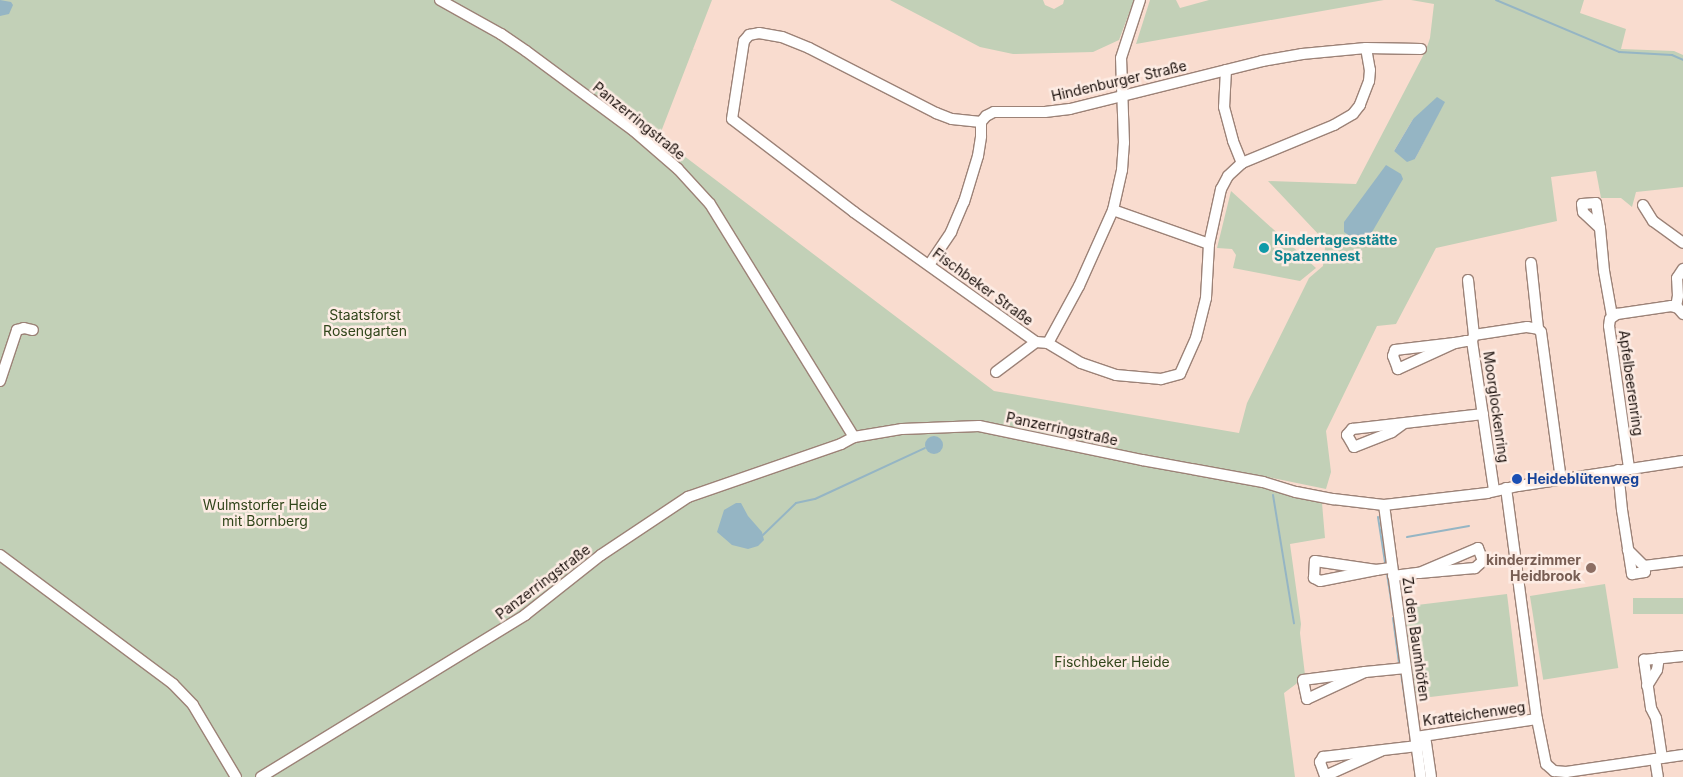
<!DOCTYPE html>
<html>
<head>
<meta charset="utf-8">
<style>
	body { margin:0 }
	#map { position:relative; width:1683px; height:777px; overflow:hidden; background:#f9dccf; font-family:Inter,sans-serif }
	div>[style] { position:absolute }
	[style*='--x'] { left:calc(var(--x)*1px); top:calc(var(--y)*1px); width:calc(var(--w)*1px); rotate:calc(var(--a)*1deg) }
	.green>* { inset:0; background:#c2d0b7; transform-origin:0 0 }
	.water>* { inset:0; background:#95b5c4 }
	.round { border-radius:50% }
	.stream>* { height:2px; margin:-1px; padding:0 1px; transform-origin:1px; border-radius:1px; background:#95b5c4 }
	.roads { filter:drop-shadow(1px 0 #9c8277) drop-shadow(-1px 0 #9c8277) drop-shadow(0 1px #9c8277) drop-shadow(0 -1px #9c8277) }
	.minor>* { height:10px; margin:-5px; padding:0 5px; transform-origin:5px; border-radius:5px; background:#fff }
	.dots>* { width:14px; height:14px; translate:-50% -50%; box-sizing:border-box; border:2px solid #fdece4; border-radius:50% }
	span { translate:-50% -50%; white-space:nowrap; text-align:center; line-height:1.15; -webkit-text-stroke:5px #fdece4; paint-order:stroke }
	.street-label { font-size:14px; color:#180e0a }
	.culture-label { font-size:14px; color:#0d838f; font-weight:700 }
	.left { translate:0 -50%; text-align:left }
	.park-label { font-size:14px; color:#31461b }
	.transit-label { font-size:14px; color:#164399; font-weight:700 }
	.education-label { font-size:14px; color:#785e54; font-weight:700 }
	.right { translate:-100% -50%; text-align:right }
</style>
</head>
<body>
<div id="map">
	<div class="green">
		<i style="clip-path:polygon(evenodd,0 0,712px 0,659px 137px,994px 391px,1239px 433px,1247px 403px,1309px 278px,1323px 266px,1325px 248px,1321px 237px,1268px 181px,1356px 184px,1426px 50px,1430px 38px,1434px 4px,1411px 0,1584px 0,1580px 13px,1626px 29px,1621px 49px,1674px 51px,1683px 55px,1683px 187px,1636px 192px,1632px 207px,1621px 198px,1601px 198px,1596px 171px,1551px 177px,1557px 221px,1436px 248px,1396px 324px,1377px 326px,1326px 431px,1331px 472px,1326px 489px,1267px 477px,1265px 488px,1322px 503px,1325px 538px,1290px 544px,1301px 624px,1300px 633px,1305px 675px,1301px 676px,1296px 684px,1284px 693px,1295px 777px,0 777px,0 0,1444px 102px,1415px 159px,1394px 151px,1413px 119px,1444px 102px)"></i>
		<i style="clip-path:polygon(890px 0,1043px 0,1045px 5px,1054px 9px,1063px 4px,1064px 0,1134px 0,1119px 40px,1093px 52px,1013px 54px,980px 47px)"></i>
		<i style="clip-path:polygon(1150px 0,1176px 0,1180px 8px,1209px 0,1384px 0,1136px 44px)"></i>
		<i style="clip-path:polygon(1231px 191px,1316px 268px,1300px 281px,1233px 268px,1236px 255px,1232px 249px,1217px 248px)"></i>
		<i style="left:1605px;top:584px;width:85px;height:76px;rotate:81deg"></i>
		<i style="left:1507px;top:594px;width:93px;height:105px;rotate:83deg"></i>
		<i style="left:1683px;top:598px;width:16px;height:50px;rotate:90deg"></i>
	</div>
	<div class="water">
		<i style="clip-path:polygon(0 0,11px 2px,13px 5px,9px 14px,0 16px)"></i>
		<i style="clip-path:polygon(1437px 97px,1445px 102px,1415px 159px,1407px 162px,1394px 151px,1413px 119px)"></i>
		<i style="clip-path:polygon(1386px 165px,1401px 174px,1403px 179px,1368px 239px,1360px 243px,1344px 232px,1344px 222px)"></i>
		<i class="round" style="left:925px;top:436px;width:18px;height:18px"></i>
		<i style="clip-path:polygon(736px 503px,741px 503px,748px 516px,762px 532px,764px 540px,758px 546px,748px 549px,732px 545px,717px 532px,724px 510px)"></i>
	</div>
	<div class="stream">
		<i style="--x:1496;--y:0;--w:134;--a:22.9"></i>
		<i style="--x:1619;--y:52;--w:53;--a:3.2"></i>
		<i style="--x:1672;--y:55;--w:12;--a:24"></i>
		<i style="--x:1273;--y:495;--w:130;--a:80.7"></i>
		<i style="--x:1378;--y:517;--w:46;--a:81.2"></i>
		<i style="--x:763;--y:535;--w:46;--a:-44.1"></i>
		<i style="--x:796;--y:503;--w:19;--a:-12"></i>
		<i style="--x:815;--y:499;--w:121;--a:-24.9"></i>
		<i style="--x:1407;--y:537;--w:63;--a:-10.1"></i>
		<i style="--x:1387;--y:574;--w:38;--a:81"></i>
		<i style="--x:1393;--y:618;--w:45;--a:82.4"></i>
		<i style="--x:1401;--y:673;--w:69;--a:81.6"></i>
		<i style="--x:1413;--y:755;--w:20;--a:81"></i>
	</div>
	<div class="roads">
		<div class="minor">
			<i style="--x:440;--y:0;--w:70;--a:29.1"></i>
			<i style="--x:501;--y:34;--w:30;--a:34"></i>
			<i style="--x:526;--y:51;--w:134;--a:36.5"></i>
			<i style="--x:634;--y:131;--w:58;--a:40.8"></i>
			<i style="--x:678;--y:169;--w:47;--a:47.6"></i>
			<i style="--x:710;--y:204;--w:274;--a:58.3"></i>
			<i style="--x:1366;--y:48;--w:22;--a:80"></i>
			<i style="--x:1370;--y:70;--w:11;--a:95"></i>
			<i style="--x:1369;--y:81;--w:26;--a:111"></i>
			<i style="--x:1360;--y:105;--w:11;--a:128"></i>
			<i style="--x:1353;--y:114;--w:22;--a:150"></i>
			<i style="--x:1334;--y:125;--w:100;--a:157.6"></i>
			<i style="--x:1242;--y:163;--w:19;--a:137"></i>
			<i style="--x:1228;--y:176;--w:15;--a:118"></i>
			<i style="--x:1221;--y:189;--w:56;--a:102.3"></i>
			<i style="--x:1209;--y:244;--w:54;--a:93.2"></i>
			<i style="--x:1206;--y:298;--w:41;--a:104"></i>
			<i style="--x:1196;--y:338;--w:39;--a:114"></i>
			<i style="--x:1180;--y:374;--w:20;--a:165"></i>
			<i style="--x:1161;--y:379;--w:45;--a:-174.9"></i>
			<i style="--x:1116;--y:375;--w:37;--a:-161"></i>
			<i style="--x:1081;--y:363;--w:39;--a:-149"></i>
			<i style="--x:1048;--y:343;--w:12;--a:-175"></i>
			<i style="--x:1036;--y:342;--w:224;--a:-144.5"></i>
			<i style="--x:854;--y:212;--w:153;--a:-142.7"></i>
			<i style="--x:732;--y:119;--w:79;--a:-81.3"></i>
			<i style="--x:744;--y:41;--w:8;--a:-50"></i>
			<i style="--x:749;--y:35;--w:10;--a:-11"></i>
			<i style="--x:759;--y:33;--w:23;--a:10"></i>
			<i style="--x:782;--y:37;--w:29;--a:22"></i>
			<i style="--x:809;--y:48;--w:143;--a:27.1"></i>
			<i style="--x:936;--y:113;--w:17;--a:21"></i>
			<i style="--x:952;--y:119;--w:29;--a:6"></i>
			<i style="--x:981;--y:122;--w:8;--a:-50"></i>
			<i style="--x:986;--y:116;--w:9;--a:-27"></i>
			<i style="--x:994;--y:112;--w:51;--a:0"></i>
			<i style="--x:1045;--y:112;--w:25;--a:-7"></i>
			<i style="--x:1070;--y:109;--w:198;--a:-14"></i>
			<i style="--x:1262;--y:61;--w:41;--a:-9.9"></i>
			<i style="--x:1302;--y:54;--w:64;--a:-5.4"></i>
			<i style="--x:1366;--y:48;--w:55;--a:1"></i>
			<i style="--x:1226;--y:70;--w:37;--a:93"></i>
			<i style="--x:1224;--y:107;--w:35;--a:75"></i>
			<i style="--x:1233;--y:141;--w:24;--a:68"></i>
			<i style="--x:1643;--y:205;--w:19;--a:58"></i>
			<i style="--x:1653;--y:221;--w:37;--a:36"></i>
			<i style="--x:1113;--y:210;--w:102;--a:19.5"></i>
			<i style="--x:1600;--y:228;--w:23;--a:-137"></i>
			<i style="--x:1583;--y:212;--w:8;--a:-97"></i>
			<i style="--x:1582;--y:204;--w:14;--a:-4"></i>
			<i style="--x:1596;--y:203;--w:25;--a:81"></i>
			<i style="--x:1600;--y:228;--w:43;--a:84.7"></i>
			<i style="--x:1604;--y:271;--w:46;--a:79.9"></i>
			<i style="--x:1531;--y:263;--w:66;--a:83.9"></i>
			<i style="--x:929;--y:265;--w:40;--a:-56"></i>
			<i style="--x:951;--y:232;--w:33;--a:-67"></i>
			<i style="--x:964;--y:202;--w:48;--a:-73.1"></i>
			<i style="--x:978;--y:156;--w:20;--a:-81"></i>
			<i style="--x:981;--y:136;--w:14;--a:-90"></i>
			<i style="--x:1468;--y:280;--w:55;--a:83.8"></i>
			<i style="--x:1676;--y:307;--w:11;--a:-80"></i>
			<i style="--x:1678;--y:296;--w:18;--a:-93"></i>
			<i style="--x:1677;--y:278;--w:11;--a:-56"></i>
			<i style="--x:1048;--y:343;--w:65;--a:-61.5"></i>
			<i style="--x:1079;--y:286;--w:83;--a:-65.9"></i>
			<i style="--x:1113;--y:210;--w:41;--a:-77.3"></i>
			<i style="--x:1122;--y:170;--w:27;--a:-86"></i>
			<i style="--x:1124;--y:143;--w:85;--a:-92"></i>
			<i style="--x:1121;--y:58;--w:61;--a:-71.9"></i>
			<i style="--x:1455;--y:343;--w:63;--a:155.5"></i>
			<i style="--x:1398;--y:369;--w:14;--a:-111"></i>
			<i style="--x:1393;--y:356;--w:6;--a:-72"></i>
			<i style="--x:1395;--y:350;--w:60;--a:-6.7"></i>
			<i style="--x:1455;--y:343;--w:11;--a:-10"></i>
			<i style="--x:1466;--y:341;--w:6;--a:0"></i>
			<i style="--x:996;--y:372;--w:50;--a:-36.9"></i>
			<i style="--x:0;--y:381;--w:54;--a:-71.6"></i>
			<i style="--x:17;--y:330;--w:7;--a:-16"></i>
			<i style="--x:24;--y:328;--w:9;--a:13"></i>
			<i style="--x:1403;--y:424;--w:14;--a:144"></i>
			<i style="--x:1392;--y:432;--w:41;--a:158.5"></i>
			<i style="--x:1354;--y:447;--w:14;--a:-120"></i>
			<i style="--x:1347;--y:435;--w:8;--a:-50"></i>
			<i style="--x:1352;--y:429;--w:132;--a:-6.5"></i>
			<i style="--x:1629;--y:468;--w:143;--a:-98"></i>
			<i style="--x:1609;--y:326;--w:7;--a:-82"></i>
			<i style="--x:1610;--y:319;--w:9;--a:-36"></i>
			<i style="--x:1617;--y:314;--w:55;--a:-8.4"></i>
			<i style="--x:1671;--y:306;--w:7;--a:16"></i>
			<i style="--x:1678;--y:308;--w:8;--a:50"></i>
			<i style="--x:1618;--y:470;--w:40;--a:84.3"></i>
			<i style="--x:1622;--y:510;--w:65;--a:81.1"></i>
			<i style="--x:1632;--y:574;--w:13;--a:-9"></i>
			<i style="--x:1645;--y:572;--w:6;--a:-99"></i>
			<i style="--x:1644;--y:566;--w:23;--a:-135"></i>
			<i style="--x:1506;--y:488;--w:233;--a:82.4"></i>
			<i style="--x:1537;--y:719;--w:46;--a:78.7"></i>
			<i style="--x:1546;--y:764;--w:11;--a:41"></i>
			<i style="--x:1554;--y:771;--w:12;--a:5"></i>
			<i style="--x:1566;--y:772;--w:118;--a:-8.3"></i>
			<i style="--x:1494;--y:490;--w:151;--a:-98.4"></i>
			<i style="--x:1472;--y:341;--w:6;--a:-72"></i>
			<i style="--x:1474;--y:335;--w:54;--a:-8.6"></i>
			<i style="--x:1527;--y:327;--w:11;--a:10"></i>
			<i style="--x:1538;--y:329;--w:4;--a:45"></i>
			<i style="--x:1541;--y:332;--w:148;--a:82.3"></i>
			<i style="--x:1384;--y:505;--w:275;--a:82.3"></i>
			<i style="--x:0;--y:555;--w:216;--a:36.7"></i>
			<i style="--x:173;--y:684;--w:29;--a:46"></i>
			<i style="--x:193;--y:705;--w:84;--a:59.2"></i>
			<i style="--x:1644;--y:566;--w:39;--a:-7"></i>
			<i style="--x:1376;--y:570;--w:57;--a:168.9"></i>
			<i style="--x:1320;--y:581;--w:7;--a:-153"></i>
			<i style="--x:1314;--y:578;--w:17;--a:-87"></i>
			<i style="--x:1315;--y:561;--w:62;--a:8.4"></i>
			<i style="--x:1376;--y:570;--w:15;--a:-8"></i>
			<i style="--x:1393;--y:576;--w:26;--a:-7"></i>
			<i style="--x:1419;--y:573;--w:64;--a:-23"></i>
			<i style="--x:1478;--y:548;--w:14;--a:69"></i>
			<i style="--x:1483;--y:561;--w:11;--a:139"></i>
			<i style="--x:1475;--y:568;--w:56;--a:174.9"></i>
			<i style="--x:1365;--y:672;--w:64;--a:155"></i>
			<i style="--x:1307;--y:699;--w:19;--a:-102"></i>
			<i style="--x:1303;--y:680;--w:63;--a:-7.4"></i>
			<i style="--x:1365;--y:672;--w:41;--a:-5.6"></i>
			<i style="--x:1647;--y:686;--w:19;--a:-58"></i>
			<i style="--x:1657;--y:670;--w:12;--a:-81"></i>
			<i style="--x:1425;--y:736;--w:41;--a:81.7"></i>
			<i style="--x:1416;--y:737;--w:122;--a:-8.5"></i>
			<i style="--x:1381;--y:751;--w:61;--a:155.9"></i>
			<i style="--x:1325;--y:776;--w:15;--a:-110"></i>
			<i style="--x:1320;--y:762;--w:6;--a:-59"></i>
			<i style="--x:1323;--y:757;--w:95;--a:-6.7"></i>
			<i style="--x:1662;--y:758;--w:40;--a:-98.5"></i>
			<i style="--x:1656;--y:718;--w:11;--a:-117"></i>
			<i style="--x:1651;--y:708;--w:49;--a:-98.3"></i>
			<i style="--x:1644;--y:660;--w:39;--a:-6"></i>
			<i style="--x:1655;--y:759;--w:18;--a:81"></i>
			<i style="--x:261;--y:777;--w:310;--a:-31.5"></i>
			<i style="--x:525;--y:615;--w:97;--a:-38.3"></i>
			<i style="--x:601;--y:555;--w:105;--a:-33.7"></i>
			<i style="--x:688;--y:497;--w:162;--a:-19.1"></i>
			<i style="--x:841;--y:444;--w:15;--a:-28"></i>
			<i style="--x:854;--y:437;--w:49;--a:-9.5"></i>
			<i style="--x:902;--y:429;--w:77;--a:-2.2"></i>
			<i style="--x:979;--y:426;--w:167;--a:11.8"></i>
			<i style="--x:1142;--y:460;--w:123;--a:10.3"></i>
			<i style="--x:1263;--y:482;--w:34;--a:17"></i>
			<i style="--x:1296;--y:492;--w:38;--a:11"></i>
			<i style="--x:1333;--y:499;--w:51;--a:6.7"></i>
			<i style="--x:1384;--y:505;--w:104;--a:-6.6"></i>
			<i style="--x:1487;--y:493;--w:32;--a:-13"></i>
			<i style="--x:1518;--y:486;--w:167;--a:-8.6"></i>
		</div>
	</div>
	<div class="dots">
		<i style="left:1264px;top:248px;background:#0f9aa8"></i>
		<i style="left:1517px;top:479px;background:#1a4fb4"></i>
		<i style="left:1591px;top:568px;background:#8d6e63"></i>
	</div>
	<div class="street-label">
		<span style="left:1119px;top:81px;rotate:-13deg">Hindenburger Straße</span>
		<span style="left:639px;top:121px;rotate:39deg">Panzerringstraße</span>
		<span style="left:983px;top:287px;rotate:36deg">Fischbeker Straße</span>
		<span style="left:1631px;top:383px;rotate:82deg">Apfelbeerenring</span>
		<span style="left:1496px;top:407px;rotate:82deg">Moorglockenring</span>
		<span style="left:1062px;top:429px;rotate:12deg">Panzerringstraße</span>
		<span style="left:543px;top:582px;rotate:-37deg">Panzerringstraße</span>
		<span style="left:1416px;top:639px;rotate:82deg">Zu den Baumhöfen</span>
		<span style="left:1474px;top:714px;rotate:-8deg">Kratteichenweg</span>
	</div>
	<div class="culture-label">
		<span class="left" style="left:1274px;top:248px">Kindertagesstätte<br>Spatzennest</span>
	</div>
	<div class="park-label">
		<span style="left:365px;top:323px">Staatsforst<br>Rosengarten</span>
		<span style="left:265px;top:513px">Wulmstorfer Heide<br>mit Bornberg</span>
		<span style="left:1112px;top:662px">Fischbeker Heide</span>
	</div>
	<div class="transit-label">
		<span class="left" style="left:1527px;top:479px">Heideblütenweg</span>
	</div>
	<div class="education-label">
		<span class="right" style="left:1581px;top:568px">kinderzimmer<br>Heidbrook</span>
	</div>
</div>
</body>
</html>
